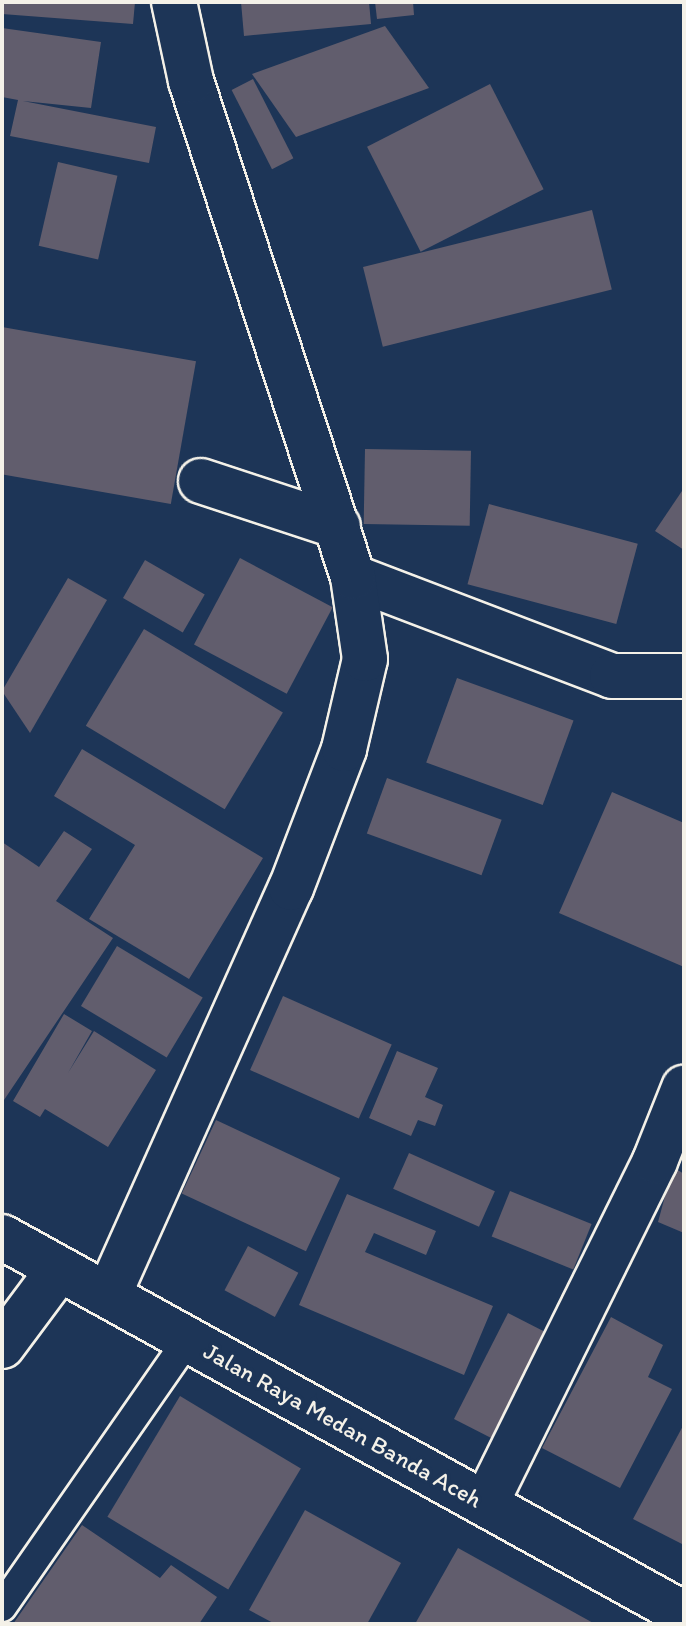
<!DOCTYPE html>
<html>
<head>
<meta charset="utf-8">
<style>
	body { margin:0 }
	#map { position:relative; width:686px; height:1626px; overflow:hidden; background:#1d3557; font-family:Itim,sans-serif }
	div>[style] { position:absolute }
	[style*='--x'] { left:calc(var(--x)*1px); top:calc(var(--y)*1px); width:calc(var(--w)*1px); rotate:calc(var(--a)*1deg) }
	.building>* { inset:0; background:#615d6d; transform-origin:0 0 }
	.roads { filter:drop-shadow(2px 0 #f4f1e8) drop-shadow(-2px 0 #f4f1e8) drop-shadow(0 2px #f4f1e8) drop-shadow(0 -2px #f4f1e8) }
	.lane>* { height:28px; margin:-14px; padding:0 14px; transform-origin:14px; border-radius:14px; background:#1d3557 }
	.street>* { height:44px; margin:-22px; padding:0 22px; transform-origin:22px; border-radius:22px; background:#1d3557 }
	.secondary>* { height:44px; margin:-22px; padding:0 22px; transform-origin:22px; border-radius:22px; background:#1d3557 }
	.highway>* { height:44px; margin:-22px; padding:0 22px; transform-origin:22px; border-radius:22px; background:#1d3557 }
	span { translate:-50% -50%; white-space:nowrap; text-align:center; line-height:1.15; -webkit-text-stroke:7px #1d3557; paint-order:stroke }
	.street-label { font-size:24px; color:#f4f1e8 }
	.frame { position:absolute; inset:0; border:4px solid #f4f1e8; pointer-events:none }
</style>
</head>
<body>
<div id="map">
	<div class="building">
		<i style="clip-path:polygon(2px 2px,135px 2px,133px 24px,2px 14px)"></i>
		<i style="clip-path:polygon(241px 2px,369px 2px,371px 24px,244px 36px)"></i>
		<i style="clip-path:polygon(375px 2px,413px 2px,414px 15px,377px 19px)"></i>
		<i style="clip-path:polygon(385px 26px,429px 88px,296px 137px,252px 74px)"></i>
		<i style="clip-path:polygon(2px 28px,101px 42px,91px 108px,23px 101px,156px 127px,149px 163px,10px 136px,18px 100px,2px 97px)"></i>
		<i style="left:253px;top:79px;width:89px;height:24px;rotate:63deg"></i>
		<i style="left:490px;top:84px;width:118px;height:138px;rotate:63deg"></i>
		<i style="left:58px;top:162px;width:61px;height:86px;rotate:13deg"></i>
		<i style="left:592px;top:210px;width:82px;height:236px;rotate:76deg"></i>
		<i style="left:2px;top:327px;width:197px;height:145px;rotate:10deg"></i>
		<i style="left:365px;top:449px;width:106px;height:75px;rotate:1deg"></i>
		<i style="clip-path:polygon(684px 488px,684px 550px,655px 531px)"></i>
		<i style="left:489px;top:504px;width:154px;height:83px;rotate:15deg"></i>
		<i style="left:240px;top:558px;width:105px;height:98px;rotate:28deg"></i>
		<i style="left:145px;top:560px;width:69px;height:44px;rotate:30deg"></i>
		<i style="clip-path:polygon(68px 578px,107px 600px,30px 733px,2px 691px)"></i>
		<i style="left:144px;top:629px;width:162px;height:113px;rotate:31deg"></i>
		<i style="left:457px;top:678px;width:124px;height:90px;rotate:20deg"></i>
		<i style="clip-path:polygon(82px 749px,263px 858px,189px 979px,89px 919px,135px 845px,54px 796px)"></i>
		<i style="left:387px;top:778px;width:122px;height:59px;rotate:20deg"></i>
		<i style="clip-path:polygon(612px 792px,684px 823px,684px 967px,559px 913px)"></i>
		<i style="clip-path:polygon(64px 831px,92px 849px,56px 901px,113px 938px,2px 1103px,2px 842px,39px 867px)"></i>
		<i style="left:117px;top:946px;width:100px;height:70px;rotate:31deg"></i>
		<i style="left:283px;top:996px;width:119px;height:81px;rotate:24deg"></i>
		<i style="clip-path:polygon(64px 1014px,92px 1031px,68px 1073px,94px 1031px,156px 1070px,108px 1147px,45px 1109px,40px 1117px,13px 1101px)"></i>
		<i style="clip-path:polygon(397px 1051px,438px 1068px,425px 1097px,443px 1105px,435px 1126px,418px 1120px,411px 1136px,369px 1118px)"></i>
		<i style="left:216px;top:1120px;width:137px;height:81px;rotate:25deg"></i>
		<i style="left:409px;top:1153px;width:94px;height:39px;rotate:24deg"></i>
		<i style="clip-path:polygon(673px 1167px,684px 1174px,684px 1233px,658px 1222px)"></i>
		<i style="left:510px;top:1191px;width:88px;height:49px;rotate:22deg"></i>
		<i style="clip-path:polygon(347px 1194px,436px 1231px,426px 1255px,374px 1233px,365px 1252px,493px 1306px,464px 1375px,299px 1305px)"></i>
		<i style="left:248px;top:1246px;width:57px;height:50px;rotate:28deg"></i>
		<i style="left:508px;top:1313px;width:61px;height:119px;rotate:27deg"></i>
		<i style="clip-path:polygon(611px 1317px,663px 1345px,648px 1377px,672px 1389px,620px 1488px,542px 1448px)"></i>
		<i style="left:180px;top:1396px;width:141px;height:141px;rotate:31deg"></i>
		<i style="clip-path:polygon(684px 1424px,684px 1545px,633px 1519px)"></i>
		<i style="clip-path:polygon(305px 1510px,401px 1563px,367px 1624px,275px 1624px,249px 1610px)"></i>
		<i style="clip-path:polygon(82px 1525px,160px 1578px,171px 1565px,217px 1597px,199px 1624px,13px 1624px)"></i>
		<i style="clip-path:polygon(458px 1548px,595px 1624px,415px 1624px)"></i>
	</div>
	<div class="roads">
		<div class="lane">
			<i style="--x:2;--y:1607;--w:326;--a:-55.2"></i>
		</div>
		<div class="street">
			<i style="--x:201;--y:481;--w:144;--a:18.2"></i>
			<i style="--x:353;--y:577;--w:277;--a:20.9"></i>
			<i style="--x:612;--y:676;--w:72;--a:0"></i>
			<i style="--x:2;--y:1346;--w:94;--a:-53.3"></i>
			<i style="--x:486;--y:1503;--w:381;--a:-63.7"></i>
			<i style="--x:655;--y:1161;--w:79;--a:-68.3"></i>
		</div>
		<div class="secondary">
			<i style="--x:109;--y:1294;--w:445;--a:-65.9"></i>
			<i style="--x:291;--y:888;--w:149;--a:-69.1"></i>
			<i style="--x:344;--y:749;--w:92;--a:-76.9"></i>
			<i style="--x:365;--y:659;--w:83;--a:-98.3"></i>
			<i style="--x:353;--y:577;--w:522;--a:-108.09"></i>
			<i style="--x:191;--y:81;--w:81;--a:-102.1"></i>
		</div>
		<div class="highway">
			<i style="--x:2;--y:1237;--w:779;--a:28.93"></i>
		</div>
	</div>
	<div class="street-label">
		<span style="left:343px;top:1425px;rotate:29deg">Jalan Raya Medan Banda Aceh</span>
	</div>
	<div class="frame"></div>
</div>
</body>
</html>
